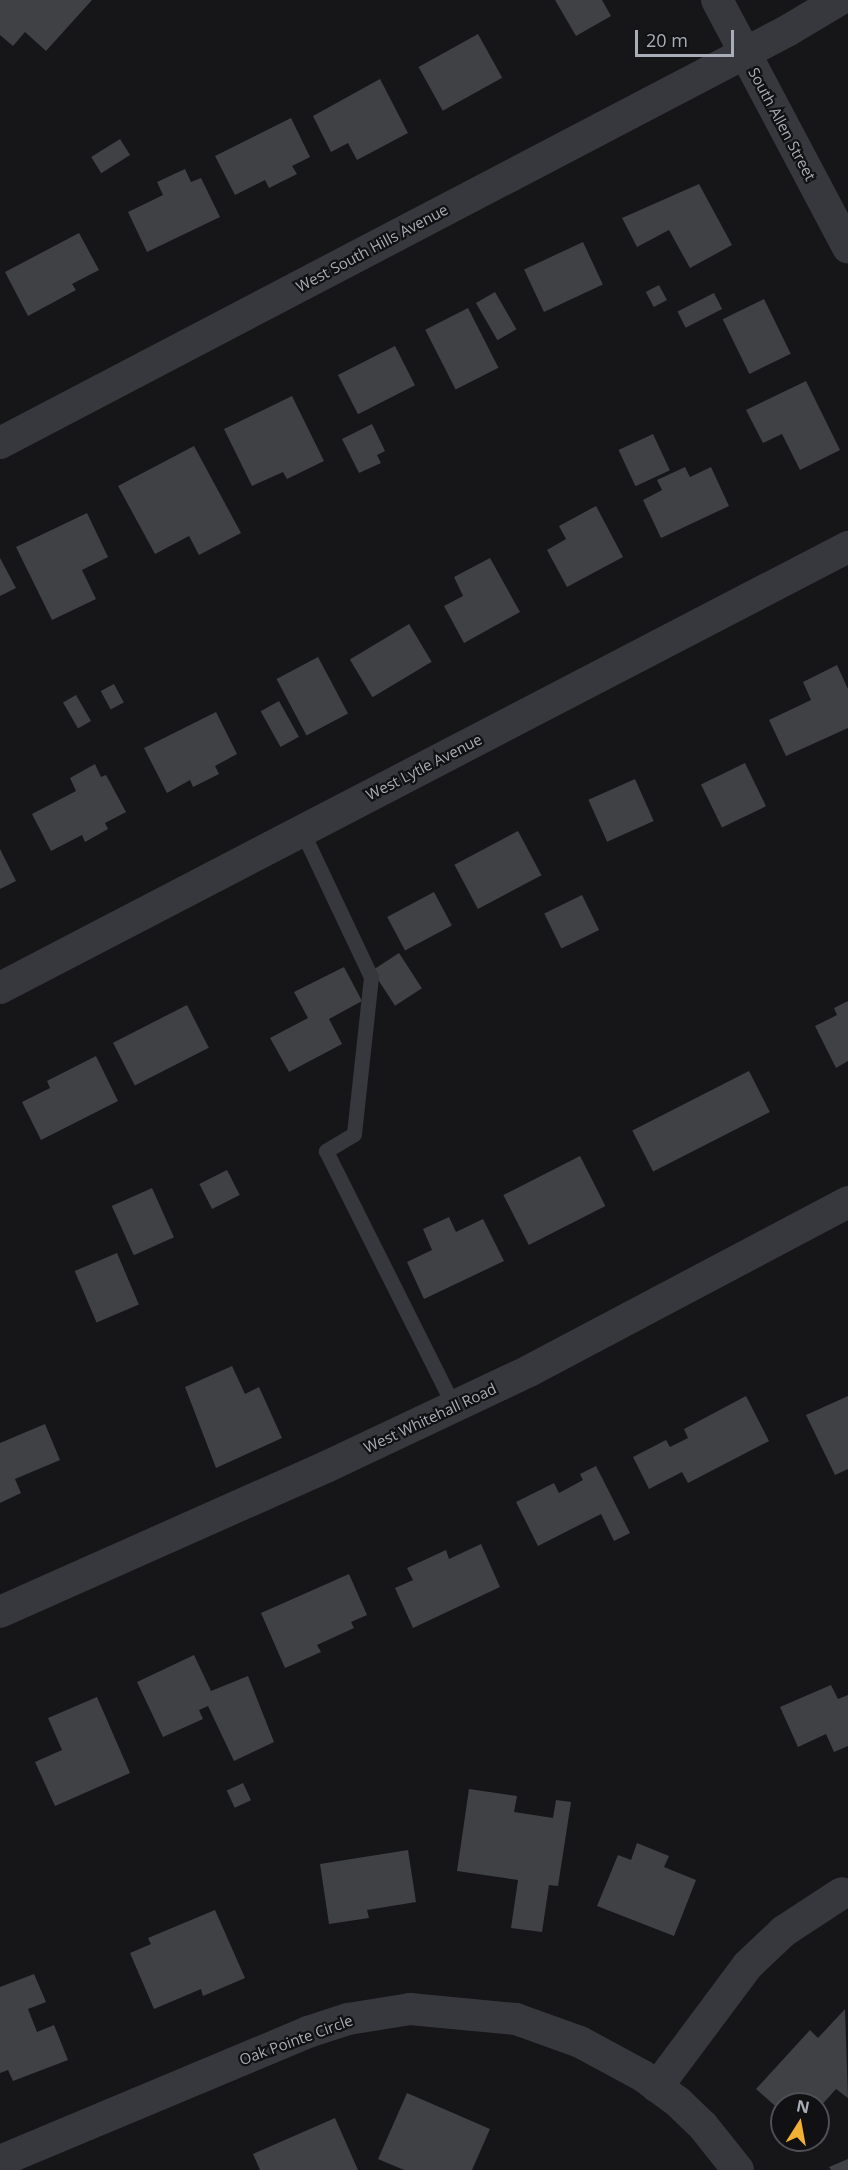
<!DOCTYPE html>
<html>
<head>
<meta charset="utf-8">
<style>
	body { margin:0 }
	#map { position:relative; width:848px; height:2170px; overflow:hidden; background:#161618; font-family:"Open Sans",sans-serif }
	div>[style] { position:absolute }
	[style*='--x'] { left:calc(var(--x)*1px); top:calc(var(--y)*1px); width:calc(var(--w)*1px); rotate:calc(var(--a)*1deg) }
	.building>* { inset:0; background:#404145; transform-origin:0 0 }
	.lane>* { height:15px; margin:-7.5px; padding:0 7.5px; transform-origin:7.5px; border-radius:7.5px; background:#37383d }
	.street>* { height:32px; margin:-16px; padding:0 16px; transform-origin:16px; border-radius:16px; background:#37383d }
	span { translate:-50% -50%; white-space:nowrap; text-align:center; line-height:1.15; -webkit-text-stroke:4.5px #111113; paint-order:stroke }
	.street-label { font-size:15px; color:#a8adb8 }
	.north { position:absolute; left:770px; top:2092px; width:60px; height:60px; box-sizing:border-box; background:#111113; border:2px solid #4d4f55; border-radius:50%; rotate:11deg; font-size:16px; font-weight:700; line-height:24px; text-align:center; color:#a8adb8 }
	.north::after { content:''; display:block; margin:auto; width:21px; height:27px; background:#f2b134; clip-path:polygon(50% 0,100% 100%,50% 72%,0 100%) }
	.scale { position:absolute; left:635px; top:30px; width:99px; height:27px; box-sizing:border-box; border:3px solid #a8adb8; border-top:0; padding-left:8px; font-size:18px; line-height:21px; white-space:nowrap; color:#a8adb8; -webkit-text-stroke:4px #111113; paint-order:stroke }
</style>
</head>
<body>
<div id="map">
	<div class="building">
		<i style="clip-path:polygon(0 0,92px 0,46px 51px,25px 32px,13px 46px,0 35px)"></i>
		<i style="clip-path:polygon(555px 0,602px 0,611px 16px,576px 36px)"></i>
		<i style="left:478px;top:34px;width:50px;height:68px;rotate:61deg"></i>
		<i style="clip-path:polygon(380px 79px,408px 133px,357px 160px,348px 143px,331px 152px,313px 116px)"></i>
		<i style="clip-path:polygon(291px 118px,310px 157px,292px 166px,297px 174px,269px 188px,265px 180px,235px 195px,215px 156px)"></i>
		<i style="left:120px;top:139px;width:19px;height:34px;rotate:58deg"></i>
		<i style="clip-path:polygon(185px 169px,191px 182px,201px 178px,220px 217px,147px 252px,128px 212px,163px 195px,157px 182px)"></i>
		<i style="clip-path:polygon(699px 184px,732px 245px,690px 268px,669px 230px,637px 247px,622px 218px)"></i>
		<i style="clip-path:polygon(79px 233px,99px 270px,72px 284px,76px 290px,28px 316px,5px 272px)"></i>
		<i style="left:583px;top:242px;width:47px;height:65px;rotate:65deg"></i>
		<i style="left:659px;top:285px;width:17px;height:15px;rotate:62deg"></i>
		<i style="left:495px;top:292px;width:43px;height:22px;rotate:60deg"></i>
		<i style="left:714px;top:293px;width:18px;height:41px;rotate:63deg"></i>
		<i style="left:764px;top:299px;width:61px;height:46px;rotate:64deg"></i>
		<i style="left:468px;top:308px;width:67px;height:48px;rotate:63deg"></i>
		<i style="left:395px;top:346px;width:44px;height:64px;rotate:63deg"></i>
		<i style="clip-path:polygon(806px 381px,840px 450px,800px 470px,782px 434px,763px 443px,746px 410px)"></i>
		<i style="clip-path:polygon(292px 396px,324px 461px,287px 479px,283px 472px,252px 486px,224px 429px)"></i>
		<i style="clip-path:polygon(372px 424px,385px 451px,377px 455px,381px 463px,359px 473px,342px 439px)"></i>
		<i style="left:653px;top:434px;width:40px;height:38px;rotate:65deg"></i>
		<i style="clip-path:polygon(194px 446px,241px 533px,199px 555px,189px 536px,155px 554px,118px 486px)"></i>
		<i style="clip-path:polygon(685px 467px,690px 477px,711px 467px,729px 506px,661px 538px,643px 500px,662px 490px,657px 480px)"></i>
		<i style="clip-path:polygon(596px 506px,623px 557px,567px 587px,547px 550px,566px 539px,559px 526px)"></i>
		<i style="clip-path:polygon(87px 513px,108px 557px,82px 570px,96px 599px,52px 620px,16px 547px)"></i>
		<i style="clip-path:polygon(0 558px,16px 588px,0 596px)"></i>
		<i style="clip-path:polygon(490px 558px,520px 612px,464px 643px,444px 606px,463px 596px,454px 577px)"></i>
		<i style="left:409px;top:624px;width:44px;height:69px;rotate:59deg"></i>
		<i style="left:318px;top:657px;width:64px;height:47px;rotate:62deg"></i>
		<i style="clip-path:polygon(837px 665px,848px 689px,848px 728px,786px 756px,769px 720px,811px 700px,803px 682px)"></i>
		<i style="left:114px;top:684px;width:21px;height:15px;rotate:62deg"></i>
		<i style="left:76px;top:695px;width:30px;height:15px;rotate:60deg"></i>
		<i style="left:279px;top:701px;width:41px;height:21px;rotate:61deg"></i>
		<i style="clip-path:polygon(216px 712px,237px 754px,215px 766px,219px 774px,193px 787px,190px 780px,167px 793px,144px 748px)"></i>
		<i style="left:745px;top:763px;width:48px;height:49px;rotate:64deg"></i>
		<i style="clip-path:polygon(95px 764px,101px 777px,106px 775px,126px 812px,105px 823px,108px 829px,85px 842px,82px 835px,51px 851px,32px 814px,76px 791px,70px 778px)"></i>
		<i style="left:635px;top:779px;width:46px;height:51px;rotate:66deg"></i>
		<i style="left:518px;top:831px;width:50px;height:72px;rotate:62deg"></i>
		<i style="clip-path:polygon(0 849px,16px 881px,0 889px)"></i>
		<i style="left:434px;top:892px;width:38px;height:53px;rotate:62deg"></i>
		<i style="left:582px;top:895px;width:39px;height:42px;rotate:64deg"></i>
		<i style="left:399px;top:953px;width:42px;height:32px;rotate:57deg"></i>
		<i style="clip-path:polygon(344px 967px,362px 1001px,329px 1019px,342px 1044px,289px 1072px,270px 1038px,308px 1018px,294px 992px)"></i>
		<i style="clip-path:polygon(848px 1001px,848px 1061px,836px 1068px,815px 1026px,837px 1015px,834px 1008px)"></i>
		<i style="left:187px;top:1005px;width:48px;height:83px;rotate:63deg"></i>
		<i style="clip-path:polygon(96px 1056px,118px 1101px,41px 1140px,22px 1102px,50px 1088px,47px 1081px)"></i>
		<i style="left:749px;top:1071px;width:46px;height:131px;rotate:63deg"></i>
		<i style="left:580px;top:1156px;width:56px;height:86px;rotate:63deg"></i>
		<i style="left:227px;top:1170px;width:28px;height:31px;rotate:63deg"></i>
		<i style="left:152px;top:1188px;width:54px;height:44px;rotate:66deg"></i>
		<i style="clip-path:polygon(449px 1217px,456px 1232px,483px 1219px,504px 1261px,424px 1299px,407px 1262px,432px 1250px,423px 1229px)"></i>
		<i style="left:117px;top:1253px;width:56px;height:46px;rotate:67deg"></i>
		<i style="clip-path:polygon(232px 1366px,245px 1394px,259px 1387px,282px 1438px,216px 1468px,185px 1387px)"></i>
		<i style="clip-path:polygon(746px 1396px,769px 1441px,688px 1483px,682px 1472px,649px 1489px,633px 1457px,666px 1440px,670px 1447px,688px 1438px,684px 1429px)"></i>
		<i style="clip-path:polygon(848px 1396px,848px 1469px,835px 1475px,806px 1415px)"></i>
		<i style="clip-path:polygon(45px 1424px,60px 1460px,15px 1479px,21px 1493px,0 1503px,0 1443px)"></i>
		<i style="clip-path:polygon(596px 1466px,630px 1533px,614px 1541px,601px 1514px,538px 1546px,516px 1502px,554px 1483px,559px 1493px,583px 1480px,580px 1474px)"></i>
		<i style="clip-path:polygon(481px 1544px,500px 1587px,413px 1628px,395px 1588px,413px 1580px,407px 1568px,446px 1550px,449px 1559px)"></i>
		<i style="clip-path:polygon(349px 1574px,367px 1615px,351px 1622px,354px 1628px,317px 1645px,321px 1652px,285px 1668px,261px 1613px)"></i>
		<i style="clip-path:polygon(194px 1655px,211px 1691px,248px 1676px,274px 1742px,234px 1761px,208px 1706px,199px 1710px,203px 1719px,163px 1737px,137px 1682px)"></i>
		<i style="clip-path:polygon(831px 1685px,838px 1699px,848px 1695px,848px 1746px,834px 1752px,826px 1734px,798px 1747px,780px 1707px)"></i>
		<i style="clip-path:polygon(97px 1697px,130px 1773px,55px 1806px,35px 1762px,62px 1750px,48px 1718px)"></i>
		<i style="left:243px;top:1783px;width:19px;height:18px;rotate:65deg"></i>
		<i style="clip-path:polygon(469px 1789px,517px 1796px,514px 1812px,553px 1818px,556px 1800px,571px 1802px,558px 1886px,549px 1885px,542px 1932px,511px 1928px,518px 1880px,457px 1871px)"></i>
		<i style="clip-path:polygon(637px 1843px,669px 1856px,664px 1867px,696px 1880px,674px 1936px,597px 1906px,618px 1855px,631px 1860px)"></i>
		<i style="clip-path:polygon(408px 1850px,416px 1902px,367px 1910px,369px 1918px,329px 1924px,320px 1864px)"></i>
		<i style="clip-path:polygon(215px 1910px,245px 1978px,203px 1996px,201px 1989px,154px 2009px,130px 1953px,151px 1944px,148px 1938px)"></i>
		<i style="clip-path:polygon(34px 1974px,46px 2002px,28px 2009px,37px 2032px,54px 2025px,68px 2060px,13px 2081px,8px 2070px,0 2073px,0 1987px)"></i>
		<i style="clip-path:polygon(845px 2009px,848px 2098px,836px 2089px,818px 2109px,818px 2104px,782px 2104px,782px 2112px,756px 2089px,810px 2030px,818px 2038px)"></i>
		<i style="clip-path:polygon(407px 2093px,490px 2129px,472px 2170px,404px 2170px,378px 2159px)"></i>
		<i style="clip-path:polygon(335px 2118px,358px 2170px,260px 2170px,253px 2154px)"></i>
		<i style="clip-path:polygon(848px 2159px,848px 2170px,831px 2170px,829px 2167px)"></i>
	</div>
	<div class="lane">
		<i style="--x:302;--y:831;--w:161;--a:64.7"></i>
		<i style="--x:371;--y:977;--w:158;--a:96.2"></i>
		<i style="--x:354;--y:1134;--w:33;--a:149"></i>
		<i style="--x:326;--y:1151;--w:286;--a:63.4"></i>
	</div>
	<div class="street">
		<i style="--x:717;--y:0;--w:280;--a:62.1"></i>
		<i style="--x:0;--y:443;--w:888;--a:-27.63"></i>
		<i style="--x:787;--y:31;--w:61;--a:-30.8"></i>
		<i style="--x:0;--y:988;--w:956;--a:-27.48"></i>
		<i style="--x:0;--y:1612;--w:357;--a:-24"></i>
		<i style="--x:326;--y:1467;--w:225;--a:-25.3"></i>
		<i style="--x:529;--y:1371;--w:361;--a:-27.9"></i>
		<i style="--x:657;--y:2087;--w:152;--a:-53.3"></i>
		<i style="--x:748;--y:1965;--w:50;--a:-43.4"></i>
		<i style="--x:784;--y:1931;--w:69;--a:-33.2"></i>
		<i style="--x:0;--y:2161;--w:334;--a:-22.7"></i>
		<i style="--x:308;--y:2032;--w:42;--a:-18"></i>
		<i style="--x:348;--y:2019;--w:63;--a:-9.2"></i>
		<i style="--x:410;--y:2009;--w:106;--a:5.4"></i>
		<i style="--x:516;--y:2019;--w:68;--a:19.8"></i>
		<i style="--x:580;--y:2042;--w:72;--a:28.4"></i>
		<i style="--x:643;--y:2076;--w:44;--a:36.6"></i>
		<i style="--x:678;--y:2102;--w:35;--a:44"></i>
		<i style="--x:703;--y:2126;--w:56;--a:51.5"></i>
	</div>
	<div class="street-label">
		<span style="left:782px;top:124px;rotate:62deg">South Allen Street</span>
		<span style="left:372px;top:248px;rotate:-28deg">West South Hills Avenue</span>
		<span style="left:424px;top:767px;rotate:-27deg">West Lytle Avenue</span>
		<span style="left:430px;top:1418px;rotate:-25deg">West Whitehall Road</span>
		<span style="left:296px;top:2040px;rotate:-20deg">Oak Pointe Circle</span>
	</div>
	<div class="north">N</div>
	<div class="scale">20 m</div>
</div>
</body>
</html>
